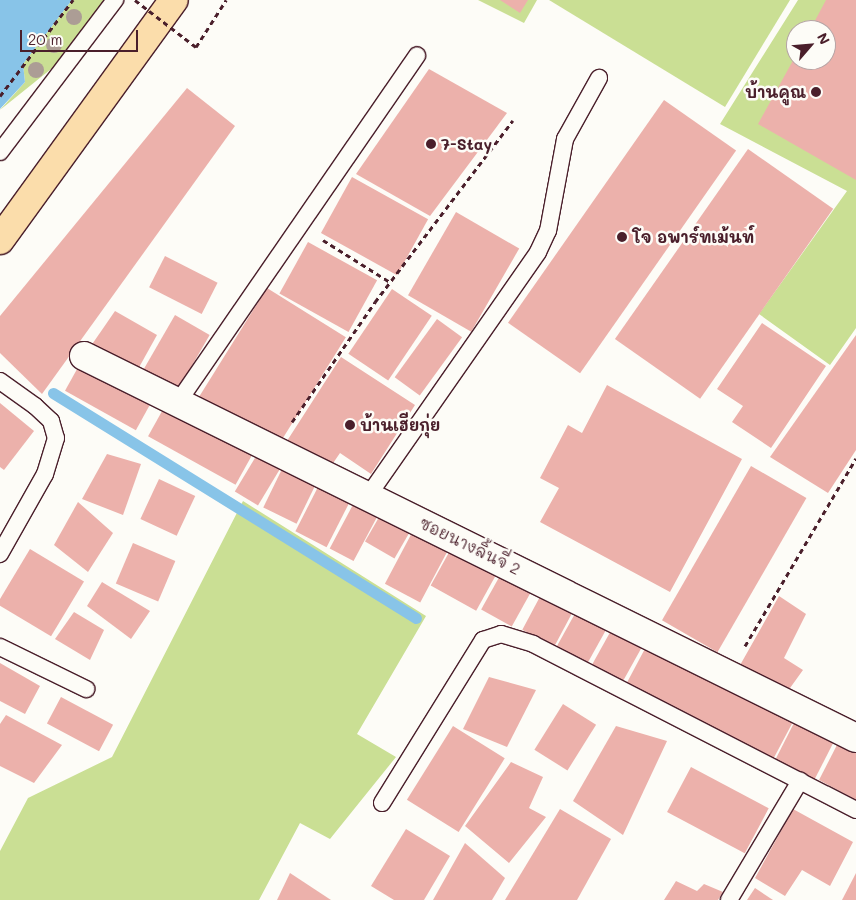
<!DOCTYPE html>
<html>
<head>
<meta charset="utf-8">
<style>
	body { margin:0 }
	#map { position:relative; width:856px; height:900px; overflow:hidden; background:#fdfcf7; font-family:Mali,"Playpen Sans Thai",sans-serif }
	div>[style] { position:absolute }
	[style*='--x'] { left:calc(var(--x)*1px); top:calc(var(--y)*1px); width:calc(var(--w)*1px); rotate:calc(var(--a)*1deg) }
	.green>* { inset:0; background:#cadf94 }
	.water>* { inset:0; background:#88c4e8 }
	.stream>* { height:11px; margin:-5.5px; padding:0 5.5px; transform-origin:5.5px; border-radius:5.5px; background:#88c4e8 }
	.building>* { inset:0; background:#ecb1ab; transform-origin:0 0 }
	.path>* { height:3px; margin-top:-1.5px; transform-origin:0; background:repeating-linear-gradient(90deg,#4a1f2b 0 5px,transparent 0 9px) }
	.roads { filter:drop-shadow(1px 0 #4a1f2b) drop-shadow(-1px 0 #4a1f2b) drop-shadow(0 1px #4a1f2b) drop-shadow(0 -1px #4a1f2b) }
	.lane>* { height:16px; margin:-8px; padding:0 8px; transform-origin:8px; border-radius:8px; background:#fdfcf7 }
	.street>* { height:28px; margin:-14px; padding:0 14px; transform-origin:14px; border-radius:14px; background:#fdfcf7 }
	.primary>* { height:28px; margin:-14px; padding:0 14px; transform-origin:14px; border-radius:14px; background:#fbddab }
	.path-bridge>* { height:3px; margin-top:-1.5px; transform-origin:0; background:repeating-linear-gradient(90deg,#4a1f2b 0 5px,transparent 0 9px) }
	.trees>* { width:16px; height:16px; margin:-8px; border-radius:50%; background:#ac9d95 }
	.dots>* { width:14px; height:14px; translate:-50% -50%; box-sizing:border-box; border:2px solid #fdfcf7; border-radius:50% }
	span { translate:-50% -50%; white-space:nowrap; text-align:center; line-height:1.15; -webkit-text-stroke:5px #fdfcf7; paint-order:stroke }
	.poi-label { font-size:16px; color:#4a1f2b; font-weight:700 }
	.right { translate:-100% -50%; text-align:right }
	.left { translate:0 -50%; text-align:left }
	.street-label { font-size:16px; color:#4a1f2b }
	.north { position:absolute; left:786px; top:20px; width:50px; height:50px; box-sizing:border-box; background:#fdfcf7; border:1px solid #b5a4a5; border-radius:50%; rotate:63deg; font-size:14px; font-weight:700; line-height:20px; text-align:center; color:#4a1f2b }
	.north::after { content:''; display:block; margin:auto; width:18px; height:22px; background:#4a1f2b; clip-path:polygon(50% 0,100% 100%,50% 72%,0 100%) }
	.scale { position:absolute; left:20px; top:30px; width:118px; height:22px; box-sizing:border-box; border:2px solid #4a1f2b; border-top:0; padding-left:6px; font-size:15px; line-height:18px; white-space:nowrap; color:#4a1f2b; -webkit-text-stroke:4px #fdfcf7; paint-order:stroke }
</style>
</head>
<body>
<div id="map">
	<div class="green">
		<i style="clip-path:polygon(72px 0,104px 0,56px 65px,0 110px,25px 82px,23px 64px)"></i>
		<i style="clip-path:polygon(478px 0,537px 0,524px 23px)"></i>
		<i style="clip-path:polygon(549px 0,790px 0,725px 107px)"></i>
		<i style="clip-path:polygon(evenodd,798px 0,856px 0,856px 328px,830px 365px,759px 314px,847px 191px,720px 124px,798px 0,796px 30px,826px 30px,826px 60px,796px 60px,796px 30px)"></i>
		<i style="clip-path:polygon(243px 501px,426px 616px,357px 734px,396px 757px,330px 839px,300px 823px,259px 900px,0 900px,0 851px,28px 798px,112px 757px)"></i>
	</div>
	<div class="water">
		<i style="clip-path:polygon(0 0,72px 0,23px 64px,25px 82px,0 109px)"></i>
	</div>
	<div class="stream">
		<i style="--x:53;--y:393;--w:427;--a:31.8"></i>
	</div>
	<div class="building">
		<i style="clip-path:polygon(500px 0,528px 0,520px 13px)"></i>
		<i style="clip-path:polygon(826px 0,856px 0,856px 180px,758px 124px,796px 55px,796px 60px,826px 60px,826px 30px,810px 30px)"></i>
		<i style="clip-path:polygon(429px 69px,507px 113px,430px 216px,356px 174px)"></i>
		<i style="clip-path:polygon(187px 88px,235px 126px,42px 394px,0 353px,0 316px)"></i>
		<i style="left:664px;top:100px;width:88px;height:272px;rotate:35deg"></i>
		<i style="left:748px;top:149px;width:104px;height:232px;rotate:35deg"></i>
		<i style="left:352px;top:177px;width:87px;height:64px;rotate:29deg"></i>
		<i style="left:456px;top:212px;width:73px;height:96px;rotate:30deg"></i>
		<i style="left:308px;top:242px;width:79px;height:59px;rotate:29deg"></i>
		<i style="left:165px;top:256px;width:59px;height:35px;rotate:27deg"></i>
		<i style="left:267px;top:288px;width:93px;height:134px;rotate:32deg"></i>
		<i style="left:392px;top:289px;width:48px;height:78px;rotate:34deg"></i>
		<i style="clip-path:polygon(115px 311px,157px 335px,132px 380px,84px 356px)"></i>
		<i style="left:175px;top:315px;width:40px;height:67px;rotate:30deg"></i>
		<i style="left:437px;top:319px;width:31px;height:72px;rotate:36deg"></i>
		<i style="clip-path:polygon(762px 323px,826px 366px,771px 448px,732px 422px,743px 406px,717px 389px)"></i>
		<i style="clip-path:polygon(856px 335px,856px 450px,828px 493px,770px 457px)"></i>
		<i style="clip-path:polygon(341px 357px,415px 405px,371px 474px,340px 453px,327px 472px,285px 444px)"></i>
		<i style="left:81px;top:362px;width:81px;height:33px;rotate:29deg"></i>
		<i style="clip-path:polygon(607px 385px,742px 459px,670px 592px,540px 522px,559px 488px,540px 478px,568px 425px,582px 433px)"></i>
		<i style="clip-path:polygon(0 403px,34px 431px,4px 470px,0 467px)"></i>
		<i style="left:166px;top:404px;width:100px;height:37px;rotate:29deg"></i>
		<i style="left:258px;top:453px;width:27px;height:45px;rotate:31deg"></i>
		<i style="clip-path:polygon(107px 454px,141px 464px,123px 515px,82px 499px)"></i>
		<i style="left:751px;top:466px;width:64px;height:178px;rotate:30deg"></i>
		<i style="left:283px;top:467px;width:37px;height:45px;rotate:26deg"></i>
		<i style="left:159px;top:479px;width:40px;height:44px;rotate:25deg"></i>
		<i style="left:319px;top:485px;width:35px;height:52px;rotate:27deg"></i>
		<i style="left:356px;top:499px;width:27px;height:56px;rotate:28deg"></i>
		<i style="clip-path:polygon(78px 502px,113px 533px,88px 572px,54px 545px)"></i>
		<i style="left:382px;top:512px;width:34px;height:34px;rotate:30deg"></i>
		<i style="left:414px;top:529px;width:40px;height:62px;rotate:28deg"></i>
		<i style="left:133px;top:543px;width:46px;height:44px;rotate:23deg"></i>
		<i style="left:452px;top:547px;width:52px;height:44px;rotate:29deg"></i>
		<i style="left:30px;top:549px;width:63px;height:64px;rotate:31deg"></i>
		<i style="left:502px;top:572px;width:35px;height:43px;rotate:29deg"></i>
		<i style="clip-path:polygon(102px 582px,150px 611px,131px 639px,87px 606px)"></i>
		<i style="left:543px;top:591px;width:36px;height:44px;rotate:28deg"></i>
		<i style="clip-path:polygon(779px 596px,806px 614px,784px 658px,803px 670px,785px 695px,739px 667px)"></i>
		<i style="left:577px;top:610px;width:35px;height:43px;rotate:29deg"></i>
		<i style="clip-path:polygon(74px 612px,104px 630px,90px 660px,55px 639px)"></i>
		<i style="left:613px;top:627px;width:35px;height:45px;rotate:29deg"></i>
		<i style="left:648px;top:643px;width:165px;height:45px;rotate:28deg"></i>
		<i style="clip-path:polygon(0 663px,40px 686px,25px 714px,0 701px)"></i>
		<i style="clip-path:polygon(489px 677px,536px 690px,507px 747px,463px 729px)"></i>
		<i style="left:61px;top:697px;width:59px;height:30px;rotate:28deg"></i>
		<i style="left:563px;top:704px;width:39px;height:54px;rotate:32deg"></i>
		<i style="clip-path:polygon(6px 715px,62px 745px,34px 783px,0 766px,0 724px)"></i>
		<i style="left:796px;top:719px;width:44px;height:47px;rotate:27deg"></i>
		<i style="left:453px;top:726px;width:61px;height:87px;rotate:32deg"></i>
		<i style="clip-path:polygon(616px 726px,667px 741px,623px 835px,573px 801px)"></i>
		<i style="clip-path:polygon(838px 743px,856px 752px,856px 800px,819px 780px)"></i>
		<i style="clip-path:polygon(511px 762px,543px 777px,529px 808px,546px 817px,509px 863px,465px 826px)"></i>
		<i style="left:691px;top:767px;width:88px;height:51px;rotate:28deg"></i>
		<i style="clip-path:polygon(560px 809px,611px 839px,577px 900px,505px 900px)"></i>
		<i style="clip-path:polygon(793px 809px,853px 842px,830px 886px,802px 870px,785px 896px,755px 878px)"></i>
		<i style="clip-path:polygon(406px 829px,450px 856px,424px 900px,394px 900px,371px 886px)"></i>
		<i style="clip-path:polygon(465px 843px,505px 878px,492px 900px,433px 900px)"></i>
		<i style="clip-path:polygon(290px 873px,331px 900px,277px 900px)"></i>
		<i style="clip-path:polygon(856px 873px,856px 900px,842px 900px)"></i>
		<i style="clip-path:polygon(676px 881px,697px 891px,704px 884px,723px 892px,718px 900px,664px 900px)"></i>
		<i style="clip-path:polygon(755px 888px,773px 900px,747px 900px)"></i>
	</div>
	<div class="path">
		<i style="--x:196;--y:47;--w:56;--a:-57.4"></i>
		<i style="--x:0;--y:96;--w:121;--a:-52.8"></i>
		<i style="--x:323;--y:240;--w:79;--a:32.1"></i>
		<i style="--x:292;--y:422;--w:146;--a:-55.3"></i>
		<i style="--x:375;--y:302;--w:228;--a:-52.8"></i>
		<i style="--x:745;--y:646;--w:218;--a:-59.4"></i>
	</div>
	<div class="roads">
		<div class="lane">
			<i style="--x:0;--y:152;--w:191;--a:-52.9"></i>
			<i style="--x:0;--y:381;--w:43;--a:35.5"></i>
			<i style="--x:35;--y:406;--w:22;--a:43"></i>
			<i style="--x:51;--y:421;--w:18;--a:74"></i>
			<i style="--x:56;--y:438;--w:38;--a:107"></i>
			<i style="--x:45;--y:474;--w:92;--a:119.4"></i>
			<i style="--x:178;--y:402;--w:421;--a:-55.4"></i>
			<i style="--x:368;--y:496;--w:297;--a:-55.1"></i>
			<i style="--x:538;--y:252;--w:23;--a:-65"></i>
			<i style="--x:548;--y:231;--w:94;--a:-79.5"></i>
			<i style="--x:565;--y:139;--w:70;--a:-60.9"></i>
			<i style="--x:0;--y:647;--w:96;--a:26"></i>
			<i style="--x:382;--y:803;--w:192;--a:-58.2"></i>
			<i style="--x:483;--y:640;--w:19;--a:-18"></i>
			<i style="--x:501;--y:634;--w:34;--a:17"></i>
			<i style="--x:533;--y:644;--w:363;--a:27.2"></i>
			<i style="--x:729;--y:900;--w:139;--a:-59.2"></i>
		</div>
		<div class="street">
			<i style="--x:84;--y:356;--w:861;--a:26.33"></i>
		</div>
		<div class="primary">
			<i style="--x:0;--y:240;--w:296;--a:-54.1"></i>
		</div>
	</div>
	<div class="path-bridge">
		<i style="--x:135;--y:0;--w:77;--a:37.6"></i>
	</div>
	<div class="trees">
		<i style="left:74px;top:17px"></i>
		<i style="left:54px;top:45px"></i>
		<i style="left:36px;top:70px"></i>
	</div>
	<div class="dots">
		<i style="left:816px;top:92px;background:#4a1f2b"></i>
		<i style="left:431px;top:144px;background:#4a1f2b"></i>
		<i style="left:622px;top:237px;background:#4a1f2b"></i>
		<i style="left:350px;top:425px;background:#4a1f2b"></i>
	</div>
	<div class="poi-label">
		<span class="right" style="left:806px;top:92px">บ้านคูณ</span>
		<span class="left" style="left:441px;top:144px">7-Stay</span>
		<span class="left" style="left:632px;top:237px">โจ อพาร์ทเม้นท์</span>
		<span class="left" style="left:360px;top:425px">บ้านเฮียกุ่ย</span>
	</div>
	<div class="street-label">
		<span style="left:470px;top:546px;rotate:26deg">ซอยนางลิ้นจี่ 2</span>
	</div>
	<div class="north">N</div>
	<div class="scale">20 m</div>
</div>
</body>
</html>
